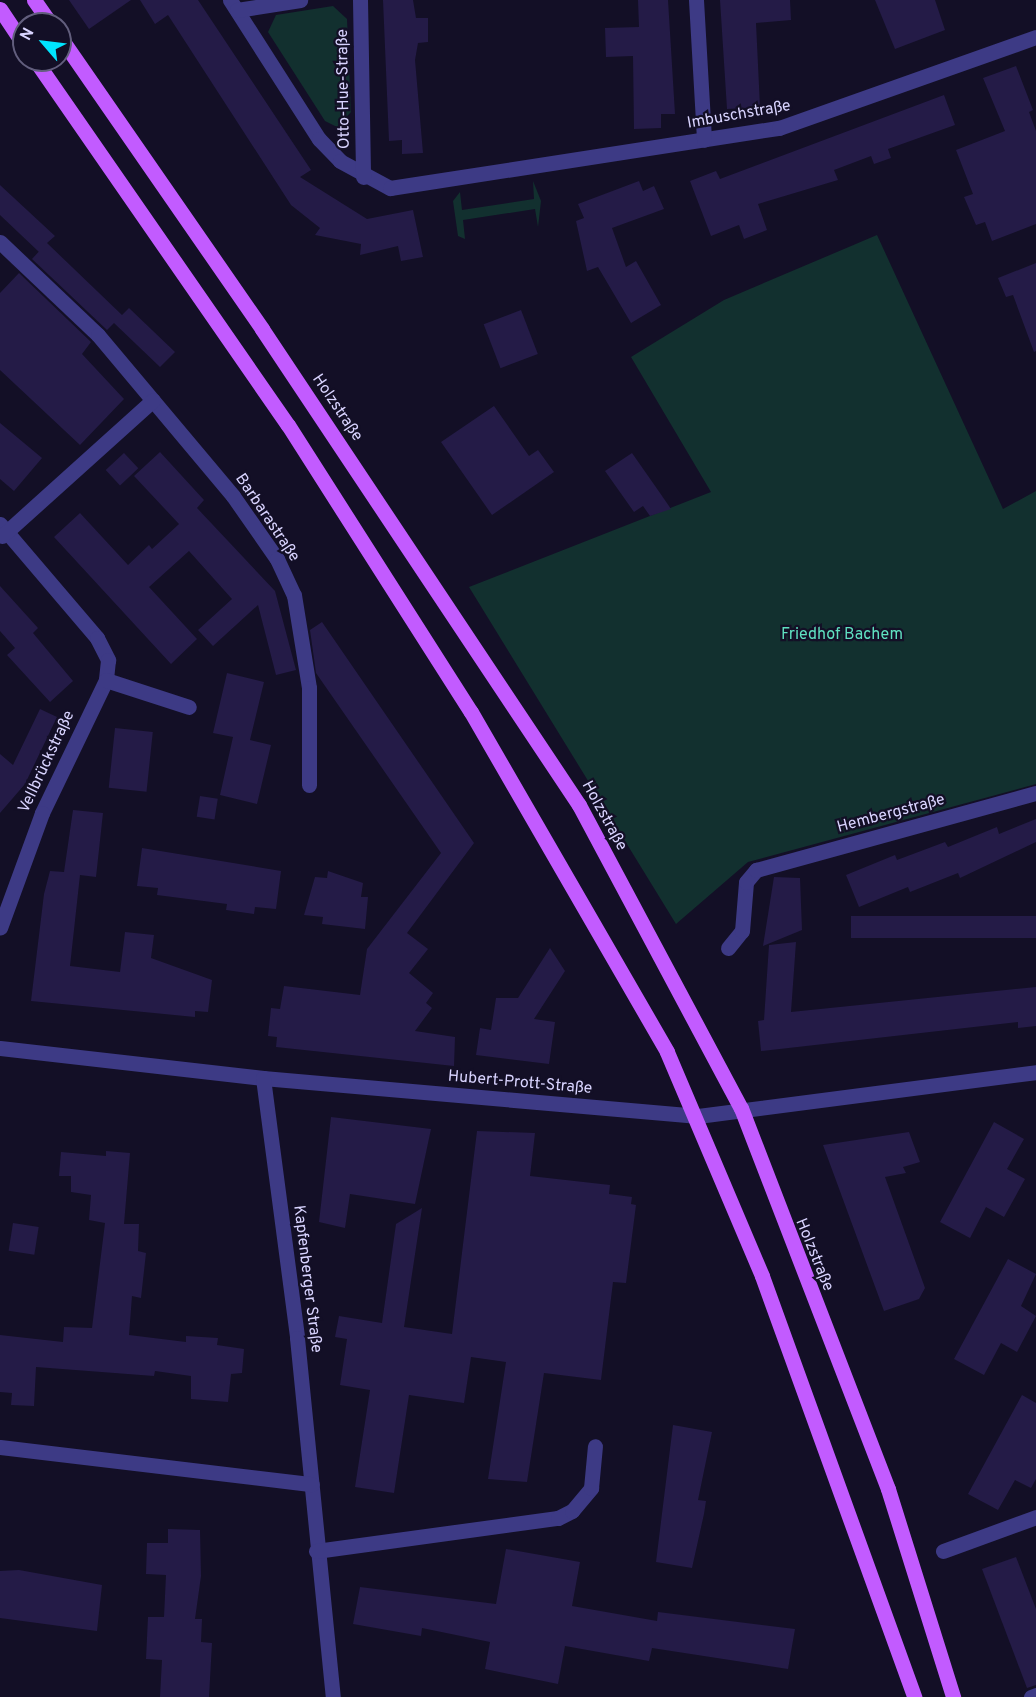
<!DOCTYPE html>
<html>
<head>
<meta charset="utf-8">
<style>
	body { margin:0 }
	#map { position:relative; width:1036px; height:1697px; overflow:hidden; background:#130f26; font-family:Overpass,sans-serif }
	div>[style] { position:absolute }
	[style*='--x'] { left:calc(var(--x)*1px); top:calc(var(--y)*1px); width:calc(var(--w)*1px); rotate:calc(var(--a)*1deg) }
	.green>* { inset:0; background:#12302f }
	.building>* { inset:0; background:#241b47; transform-origin:0 0 }
	.minor>* { height:15px; margin:-7.5px; padding:0 7.5px; transform-origin:7.5px; border-radius:7.5px; background:#3d3a85 }
	.major>* { height:15px; margin:-7.5px; padding:0 7.5px; transform-origin:7.5px; border-radius:7.5px; background:#c25bff }
	span { translate:-50% -50%; white-space:nowrap; text-align:center; line-height:1.15; -webkit-text-stroke:4.5px #130f26; paint-order:stroke }
	.street-label { font-size:16px; color:#d9d4ff }
	.park-label { font-size:16px; color:#5fe0c0 }
	.north { position:absolute; left:12px; top:12px; width:60px; height:60px; box-sizing:border-box; background:#130f26; border:2px solid #625e7d; border-radius:50%; rotate:298deg; font-size:16px; font-weight:700; line-height:24px; text-align:center; color:#d9d4ff }
	.north::after { content:''; display:block; margin:auto; width:21px; height:27px; background:#00e5ff; clip-path:polygon(50% 0,100% 100%,50% 72%,0 100%) }
</style>
</head>
<body>
<div id="map">
	<div class="green">
		<i style="clip-path:polygon(333px 6px,347px 19px,351px 112px,337px 127px,325px 121px,268px 32px,276px 15px)"></i>
		<i style="clip-path:polygon(533px 181px,541px 201px,538px 227px,535px 209px,463px 220px,465px 239px,458px 236px,453px 201px,460px 192px,462px 210px,534px 199px)"></i>
		<i style="clip-path:polygon(877px 235px,1003px 509px,1036px 491px,1036px 784px,748px 862px,676px 924px,469px 587px,711px 492px,631px 357px,724px 300px)"></i>
	</div>
	<div class="building">
		<i style="clip-path:polygon(69px 0,131px 0,89px 29px)"></i>
		<i style="clip-path:polygon(140px 0,198px 0,311px 170px,300px 177px,367px 219px,413px 210px,423px 257px,401px 261px,398px 246px,360px 255px,361px 244px,315px 235px,320px 228px,291px 205px,168px 15px,155px 24px)"></i>
		<i style="clip-path:polygon(383px 0,413px 0,416px 18px,428px 18px,428px 42px,418px 43px,415px 60px,423px 153px,402px 154px,402px 140px,389px 141px)"></i>
		<i style="clip-path:polygon(638px 0,668px 0,675px 114px,661px 114px,661px 128px,634px 129px,633px 56px,606px 57px,605px 28px,639px 27px)"></i>
		<i style="clip-path:polygon(720px 0,790px 0,791px 20px,756px 23px,760px 107px,727px 109px)"></i>
		<i style="clip-path:polygon(875px 0,935px 0,945px 30px,895px 49px)"></i>
		<i style="clip-path:polygon(1016px 66px,1033px 110px,1029px 112px,1036px 131px,1036px 224px,992px 241px,985px 222px,976px 225px,964px 197px,973px 194px,956px 150px,1005px 131px,983px 78px)"></i>
		<i style="clip-path:polygon(944px 95px,955px 125px,888px 149px,891px 158px,874px 164px,871px 156px,834px 170px,838px 180px,758px 204px,767px 230px,744px 239px,739px 225px,711px 236px,690px 181px,716px 171px,720px 179px)"></i>
		<i style="clip-path:polygon(639px 181px,643px 191px,654px 186px,664px 209px,612px 228px,626px 267px,636px 261px,661px 305px,631px 323px,598px 267px,587px 271px,576px 221px,584px 218px,578px 204px)"></i>
		<i style="clip-path:polygon(0 185px,55px 236px,47px 243px,122px 315px,129px 308px,175px 352px,160px 367px,114px 323px,107px 330px,32px 259px,43px 247px,39px 252px,0 215px)"></i>
		<i style="clip-path:polygon(1036px 263px,1036px 351px,1034px 352px,1013px 295px,1006px 297px,998px 278px)"></i>
		<i style="clip-path:polygon(19px 273px,91px 342px,82px 354px,124px 399px,80px 445px,0 370px,0 293px)"></i>
		<i style="left:521px;top:310px;width:47px;height:40px;rotate:69deg"></i>
		<i style="clip-path:polygon(494px 406px,529px 456px,538px 450px,554px 472px,492px 515px,441px 442px)"></i>
		<i style="clip-path:polygon(0 423px,42px 458px,14px 491px,0 479px)"></i>
		<i style="clip-path:polygon(160px 452px,204px 500px,197px 508px,275px 591px,296px 670px,276px 675px,258px 605px,213px 646px,198px 630px,232px 599px,189px 551px,149px 587px,197px 639px,171px 664px,54px 537px,80px 513px,128px 565px,149px 545px,152px 549px,179px 524px,134px 476px)"></i>
		<i style="left:124px;top:453px;width:21px;height:25px;rotate:47deg"></i>
		<i style="clip-path:polygon(632px 453px,660px 493px,671px 509px,650px 516px,643px 506px,634px 512px,605px 471px)"></i>
		<i style="clip-path:polygon(0 586px,38px 628px,33px 633px,73px 681px,50px 702px,7px 655px,15px 648px,0 631px)"></i>
		<i style="clip-path:polygon(322px 622px,474px 843px,407px 933px,428px 949px,409px 973px,433px 993px,426px 1003px,432px 1008px,415px 1031px,455px 1037px,454px 1066px,276px 1047px,277px 1037px,268px 1036px,271px 1008px,280px 1009px,284px 986px,360px 995px,367px 949px,441px 853px,316px 673px,310px 630px)"></i>
		<i style="clip-path:polygon(227px 673px,264px 682px,250px 740px,271px 745px,257px 804px,220px 795px,233px 737px,213px 733px)"></i>
		<i style="clip-path:polygon(40px 709px,57px 717px,25px 784px,0 813px,0 754px,13px 765px)"></i>
		<i style="left:115px;top:728px;width:38px;height:60px;rotate:6deg"></i>
		<i style="left:200px;top:796px;width:18px;height:21px;rotate:9deg"></i>
		<i style="clip-path:polygon(73px 810px,103px 813px,96px 877px,80px 875px,70px 966px,120px 972px,125px 932px,154px 935px,151px 958px,212px 980px,208px 1012px,195px 1011px,195px 1017px,31px 1001px,44px 894px,50px 871px,64px 872px)"></i>
		<i style="clip-path:polygon(1036px 819px,1036px 842px,960px 878px,958px 873px,910px 892px,908px 887px,859px 907px,846px 875px,895px 855px,897px 860px,945px 842px,948px 847px,997px 827px,999px 834px)"></i>
		<i style="clip-path:polygon(142px 848px,281px 871px,276px 909px,255px 907px,254px 914px,226px 910px,227px 904px,157px 895px,158px 888px,137px 886px)"></i>
		<i style="clip-path:polygon(328px 871px,363px 883px,361px 897px,368px 897px,365px 929px,322px 924px,323px 917px,304px 915px,315px 877px,327px 878px)"></i>
		<i style="clip-path:polygon(774px 877px,800px 878px,802px 930px,763px 946px)"></i>
		<i style="left:1036px;top:916px;width:22px;height:185px;rotate:90deg"></i>
		<i style="clip-path:polygon(796px 942px,791px 1012px,1036px 987px,1036px 1026px,1018px 1028px,1018px 1022px,761px 1051px,758px 1021px,764px 1020px,769px 945px)"></i>
		<i style="clip-path:polygon(550px 948px,565px 971px,534px 1019px,555px 1022px,549px 1064px,476px 1055px,480px 1028px,491px 1030px,496px 998px,518px 998px)"></i>
		<i style="clip-path:polygon(331px 1117px,431px 1129px,415px 1204px,350px 1194px,345px 1228px,319px 1222px)"></i>
		<i style="clip-path:polygon(994px 1122px,1024px 1139px,1007px 1169px,1025px 1179px,1004px 1217px,986px 1207px,970px 1238px,940px 1222px)"></i>
		<i style="clip-path:polygon(477px 1131px,535px 1133px,530px 1176px,610px 1185px,609px 1194px,632px 1197px,631px 1204px,636px 1205px,626px 1283px,613px 1282px,601px 1380px,544px 1373px,527px 1482px,488px 1479px,506px 1362px,471px 1357px,464px 1403px,409px 1395px,394px 1493px,355px 1487px,370px 1390px,340px 1385px,347px 1339px,335px 1337px,339px 1316px,382px 1323px,396px 1224px,422px 1208px,404px 1327px,452px 1334px)"></i>
		<i style="clip-path:polygon(909px 1132px,920px 1162px,903px 1167px,906px 1173px,885px 1177px,925px 1288px,919px 1299px,884px 1311px,823px 1145px)"></i>
		<i style="clip-path:polygon(106px 1151px,130px 1153px,124px 1224px,139px 1224px,138px 1251px,146px 1253px,141px 1298px,132px 1296px,129px 1335px,186px 1342px,186px 1336px,218px 1338px,217px 1345px,244px 1349px,242px 1373px,231px 1374px,228px 1402px,191px 1399px,191px 1376px,155px 1371px,154px 1376px,36px 1367px,34px 1406px,11px 1405px,12px 1393px,0 1392px,0 1335px,63px 1342px,64px 1327px,92px 1328px,105px 1223px,89px 1220px,91px 1195px,71px 1192px,71px 1176px,59px 1176px,61px 1152px,106px 1156px)"></i>
		<i style="left:13px;top:1223px;width:26px;height:28px;rotate:9deg"></i>
		<i style="clip-path:polygon(1008px 1259px,1036px 1274px,1021px 1306px,1036px 1316px,1017px 1352px,1001px 1343px,984px 1375px,954px 1359px)"></i>
		<i style="clip-path:polygon(1022px 1395px,1036px 1403px,1036px 1479px,1031px 1488px,1015px 1480px,998px 1510px,968px 1494px)"></i>
		<i style="clip-path:polygon(673px 1425px,712px 1432px,698px 1500px,706px 1501px,704px 1514px,692px 1568px,656px 1562px)"></i>
		<i style="clip-path:polygon(168px 1529px,200px 1530px,201px 1576px,195px 1619px,202px 1619px,201px 1642px,212px 1643px,209px 1697px,160px 1697px,162px 1660px,146px 1659px,148px 1617px,164px 1617px,166px 1575px,146px 1574px,147px 1543px,168px 1543px)"></i>
		<i style="clip-path:polygon(506px 1549px,580px 1562px,572px 1606px,657px 1621px,658px 1612px,795px 1629px,788px 1669px,652px 1648px,649px 1661px,565px 1646px,558px 1684px,485px 1669px,490px 1642px,422px 1628px,421px 1636px,353px 1624px,360px 1587px,496px 1604px)"></i>
		<i style="clip-path:polygon(1016px 1557px,1036px 1609px,1036px 1685px,1027px 1688px,982px 1569px)"></i>
		<i style="clip-path:polygon(19px 1570px,102px 1585px,97px 1631px,0 1618px,0 1571px)"></i>
	</div>
	<div class="minor">
		<i style="--x:230;--y:0;--w:165;--a:57.4"></i>
		<i style="--x:319;--y:139;--w:30;--a:46"></i>
		<i style="--x:340;--y:161;--w:57;--a:28.4"></i>
		<i style="--x:390;--y:188;--w:394;--a:-8.8"></i>
		<i style="--x:779;--y:128;--w:273;--a:-19.5"></i>
		<i style="--x:360;--y:0;--w:177;--a:89"></i>
		<i style="--x:696;--y:0;--w:140;--a:86.7"></i>
		<i style="--x:237;--y:10;--w:64;--a:-9"></i>
		<i style="--x:0;--y:242;--w:135;--a:43.5"></i>
		<i style="--x:98;--y:335;--w:210;--a:50"></i>
		<i style="--x:233;--y:496;--w:77;--a:55.1"></i>
		<i style="--x:277;--y:559;--w:40;--a:65"></i>
		<i style="--x:294;--y:595;--w:94;--a:80.8"></i>
		<i style="--x:309;--y:688;--w:97;--a:90"></i>
		<i style="--x:0;--y:524;--w:150;--a:49.6"></i>
		<i style="--x:97;--y:638;--w:25;--a:63"></i>
		<i style="--x:108;--y:660;--w:20;--a:96"></i>
		<i style="--x:106;--y:680;--w:148;--a:115.7"></i>
		<i style="--x:42;--y:813;--w:122;--a:110.1"></i>
		<i style="--x:2;--y:536;--w:203;--a:-42"></i>
		<i style="--x:106;--y:680;--w:87;--a:18"></i>
		<i style="--x:728;--y:948;--w:22;--a:-51"></i>
		<i style="--x:742;--y:931;--w:49;--a:-85.3"></i>
		<i style="--x:746;--y:882;--w:16;--a:-50"></i>
		<i style="--x:756;--y:870;--w:290;--a:-15.4"></i>
		<i style="--x:0;--y:1048;--w:265;--a:6.5"></i>
		<i style="--x:263;--y:1078;--w:437;--a:5"></i>
		<i style="--x:698;--y:1116;--w:341;--a:-7.4"></i>
		<i style="--x:263;--y:1078;--w:262;--a:82.5"></i>
		<i style="--x:297;--y:1338;--w:361;--a:84.3"></i>
		<i style="--x:0;--y:1447;--w:314;--a:6.8"></i>
		<i style="--x:316;--y:1551;--w:244;--a:-7.8"></i>
		<i style="--x:558;--y:1518;--w:16;--a:-27"></i>
		<i style="--x:572;--y:1511;--w:30;--a:-50"></i>
		<i style="--x:591;--y:1488;--w:42;--a:-84.6"></i>
		<i style="--x:943;--y:1551;--w:99;--a:-20.1"></i>
		<i style="--x:1031;--y:1697;--w:5;--a:-22"></i>
	</div>
	<div class="major">
		<i style="--x:34;--y:0;--w:29;--a:55"></i>
		<i style="--x:0;--y:9;--w:43;--a:56.3"></i>
		<i style="--x:60;--y:37;--w:355;--a:55.3"></i>
		<i style="--x:262;--y:329;--w:572;--a:56.34"></i>
		<i style="--x:579;--y:805;--w:344;--a:61.9"></i>
		<i style="--x:741;--y:1108;--w:408;--a:68.9"></i>
		<i style="--x:888;--y:1489;--w:218;--a:72.6"></i>
		<i style="--x:35;--y:60;--w:444;--a:55.3"></i>
		<i style="--x:288;--y:425;--w:340;--a:57.5"></i>
		<i style="--x:471;--y:712;--w:392;--a:60"></i>
		<i style="--x:667;--y:1052;--w:243;--a:67"></i>
		<i style="--x:762;--y:1276;--w:448;--a:70.1"></i>
	</div>
	<div class="street-label">
		<span style="left:344px;top:89px;rotate:-91deg">Otto-Hue-Straße</span>
		<span style="left:739px;top:115px;rotate:-10deg">Imbuschstraße</span>
		<span style="left:337px;top:408px;rotate:56deg">Holzstraße</span>
		<span style="left:267px;top:518px;rotate:56deg">Barbarastraße</span>
		<span style="left:47px;top:762px;rotate:-65deg">Vellbrückstraße</span>
		<span style="left:891px;top:814px;rotate:-15deg">Hembergstraße</span>
		<span style="left:604px;top:816px;rotate:61deg">Holzstraße</span>
		<span style="left:520px;top:1083px;rotate:5deg">Hubert-Prott-Straße</span>
		<span style="left:814px;top:1255px;rotate:68deg">Holzstraße</span>
		<span style="left:307px;top:1279px;rotate:83deg">Kapfenberger Straße</span>
	</div>
	<div class="park-label">
		<span style="left:842px;top:635px">Friedhof Bachem</span>
	</div>
	<div class="north">N</div>
</div>
</body>
</html>
